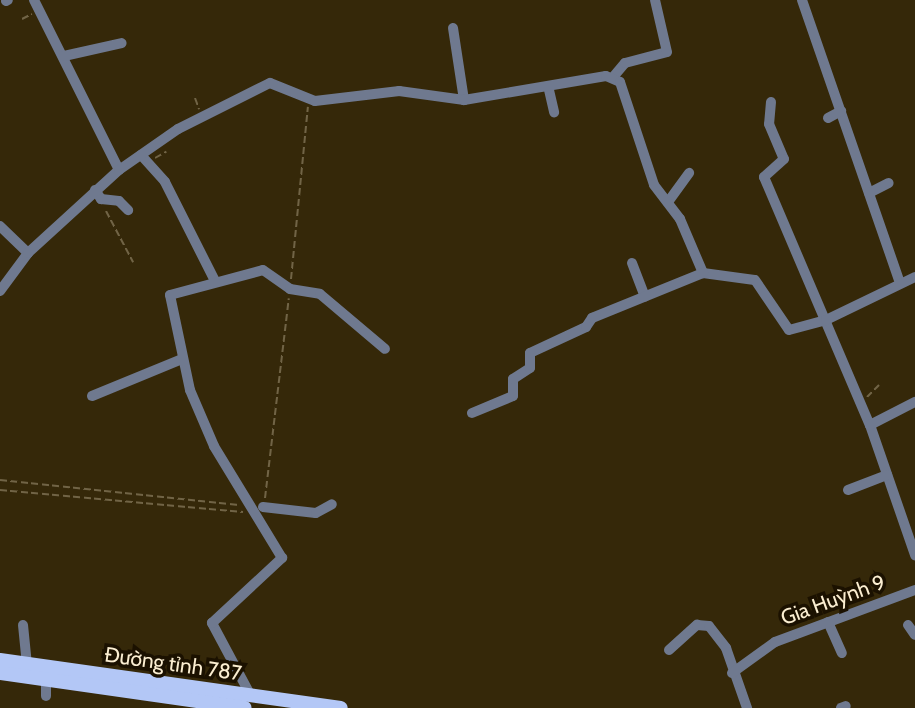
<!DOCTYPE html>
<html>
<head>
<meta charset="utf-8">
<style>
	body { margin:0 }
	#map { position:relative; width:915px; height:708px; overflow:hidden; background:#352809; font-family:Cabin,sans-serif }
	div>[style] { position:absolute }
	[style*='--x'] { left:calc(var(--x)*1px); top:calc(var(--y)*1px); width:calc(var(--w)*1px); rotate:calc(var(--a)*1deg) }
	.path>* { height:2px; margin-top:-1px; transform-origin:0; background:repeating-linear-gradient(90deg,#716446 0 7px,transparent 0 10.5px) }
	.minor>* { height:10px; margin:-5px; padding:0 5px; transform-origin:5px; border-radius:5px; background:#6f798f }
	.major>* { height:14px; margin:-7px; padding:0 7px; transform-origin:7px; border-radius:7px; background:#b3c7f6 }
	span { translate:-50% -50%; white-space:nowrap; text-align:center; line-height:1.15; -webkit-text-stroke:7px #1b1100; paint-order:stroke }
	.street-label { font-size:21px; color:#fbeed1 }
</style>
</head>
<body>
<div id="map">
	<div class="path">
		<i style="--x:22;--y:19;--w:11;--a:-27"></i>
		<i style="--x:195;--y:98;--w:12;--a:70"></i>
		<i style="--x:155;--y:158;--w:13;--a:-29"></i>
		<i style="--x:106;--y:211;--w:58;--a:62.1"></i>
		<i style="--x:291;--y:279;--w:173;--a:-84.4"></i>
		<i style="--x:867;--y:397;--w:17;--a:-45"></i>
		<i style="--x:0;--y:480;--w:240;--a:6"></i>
		<i style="--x:0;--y:490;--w:244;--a:5.2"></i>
		<i style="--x:265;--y:498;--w:201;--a:-83.2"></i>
	</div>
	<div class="minor">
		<i style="--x:34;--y:0;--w:190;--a:63.4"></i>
		<i style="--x:802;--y:0;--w:299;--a:70.9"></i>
		<i style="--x:6;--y:1;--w:2;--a:-27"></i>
		<i style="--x:453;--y:28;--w:73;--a:81.3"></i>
		<i style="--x:64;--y:56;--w:59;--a:-12.6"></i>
		<i style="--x:614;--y:76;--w:17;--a:-50"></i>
		<i style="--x:625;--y:63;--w:43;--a:-14.7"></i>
		<i style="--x:667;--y:52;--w:53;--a:-103"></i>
		<i style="--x:549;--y:90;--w:23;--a:77"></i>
		<i style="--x:771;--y:102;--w:22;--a:95"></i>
		<i style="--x:769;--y:124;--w:38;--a:67"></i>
		<i style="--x:784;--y:159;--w:27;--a:138"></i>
		<i style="--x:764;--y:177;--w:270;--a:66.9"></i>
		<i style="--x:870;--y:425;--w:138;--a:70.9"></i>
		<i style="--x:828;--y:118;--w:15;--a:-28"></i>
		<i style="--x:141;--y:155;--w:36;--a:48"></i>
		<i style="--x:165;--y:182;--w:109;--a:63.2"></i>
		<i style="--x:95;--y:190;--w:11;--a:56"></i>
		<i style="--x:101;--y:199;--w:18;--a:6"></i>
		<i style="--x:119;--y:201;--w:13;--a:45"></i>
		<i style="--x:869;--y:193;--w:22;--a:-27"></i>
		<i style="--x:668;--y:202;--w:36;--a:-54"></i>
		<i style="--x:0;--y:226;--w:39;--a:44"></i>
		<i style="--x:632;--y:263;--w:36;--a:69"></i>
		<i style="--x:0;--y:291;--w:47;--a:-53.6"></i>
		<i style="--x:28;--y:253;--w:123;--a:-42.4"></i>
		<i style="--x:119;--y:170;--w:72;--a:-34.8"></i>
		<i style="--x:178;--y:129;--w:103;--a:-26.6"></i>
		<i style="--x:270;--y:83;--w:48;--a:21.8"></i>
		<i style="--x:315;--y:101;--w:85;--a:-6.8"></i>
		<i style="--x:399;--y:91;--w:66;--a:7.9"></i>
		<i style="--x:464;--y:100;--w:144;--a:-9.6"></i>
		<i style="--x:606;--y:76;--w:15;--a:23"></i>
		<i style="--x:620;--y:82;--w:108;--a:71.7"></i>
		<i style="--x:654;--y:185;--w:43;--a:52.6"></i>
		<i style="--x:680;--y:219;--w:59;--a:66.9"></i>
		<i style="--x:703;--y:273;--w:52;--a:7.7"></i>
		<i style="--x:755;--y:280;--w:60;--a:55.8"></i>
		<i style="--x:789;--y:330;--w:38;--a:-15"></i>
		<i style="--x:826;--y:320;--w:99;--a:-25.8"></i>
		<i style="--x:92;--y:396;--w:97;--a:-22.3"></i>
		<i style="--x:472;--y:413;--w:44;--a:-22.5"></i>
		<i style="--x:513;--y:396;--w:17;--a:-90"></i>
		<i style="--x:513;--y:379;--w:20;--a:-33"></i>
		<i style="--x:530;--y:368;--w:15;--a:-90"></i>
		<i style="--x:530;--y:353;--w:62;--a:-24.9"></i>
		<i style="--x:586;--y:327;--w:11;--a:-56"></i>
		<i style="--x:592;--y:318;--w:120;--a:-22.1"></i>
		<i style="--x:870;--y:425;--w:51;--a:-27.1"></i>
		<i style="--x:848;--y:490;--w:42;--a:-21"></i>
		<i style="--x:263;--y:507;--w:53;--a:6.5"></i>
		<i style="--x:316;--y:513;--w:18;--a:-29"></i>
		<i style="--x:828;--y:622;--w:34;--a:66"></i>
		<i style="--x:23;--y:625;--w:40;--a:84.3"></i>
		<i style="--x:908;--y:625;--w:12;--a:55"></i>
		<i style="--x:669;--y:650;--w:38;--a:-42"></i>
		<i style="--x:697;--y:625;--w:12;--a:5"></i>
		<i style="--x:709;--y:626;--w:28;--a:52"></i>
		<i style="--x:726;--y:648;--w:64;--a:70.7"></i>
		<i style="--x:732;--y:673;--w:53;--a:-35.8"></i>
		<i style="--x:775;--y:642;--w:149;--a:-20.4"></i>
		<i style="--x:46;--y:696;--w:15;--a:-90"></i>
		<i style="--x:251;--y:696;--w:83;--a:-118.1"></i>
		<i style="--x:212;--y:623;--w:96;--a:-42.9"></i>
		<i style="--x:282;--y:558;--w:131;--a:-121.3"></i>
		<i style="--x:214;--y:446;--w:61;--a:-113.2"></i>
		<i style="--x:190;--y:390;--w:97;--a:-101.9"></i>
		<i style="--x:170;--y:295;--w:96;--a:-15"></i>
		<i style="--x:263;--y:270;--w:33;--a:35"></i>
		<i style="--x:290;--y:289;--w:30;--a:9"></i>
		<i style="--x:320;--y:294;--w:85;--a:40.2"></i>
		<i style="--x:841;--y:708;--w:5;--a:-22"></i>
	</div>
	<div class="major">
		<i style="--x:0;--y:660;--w:344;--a:8"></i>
		<i style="--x:0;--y:673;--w:247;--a:8.1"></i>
	</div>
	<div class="street-label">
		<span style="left:833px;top:600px;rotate:-20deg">Gia Huỳnh 9</span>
		<span style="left:173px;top:664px;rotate:8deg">Đường tỉnh 787</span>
	</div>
</div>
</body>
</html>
